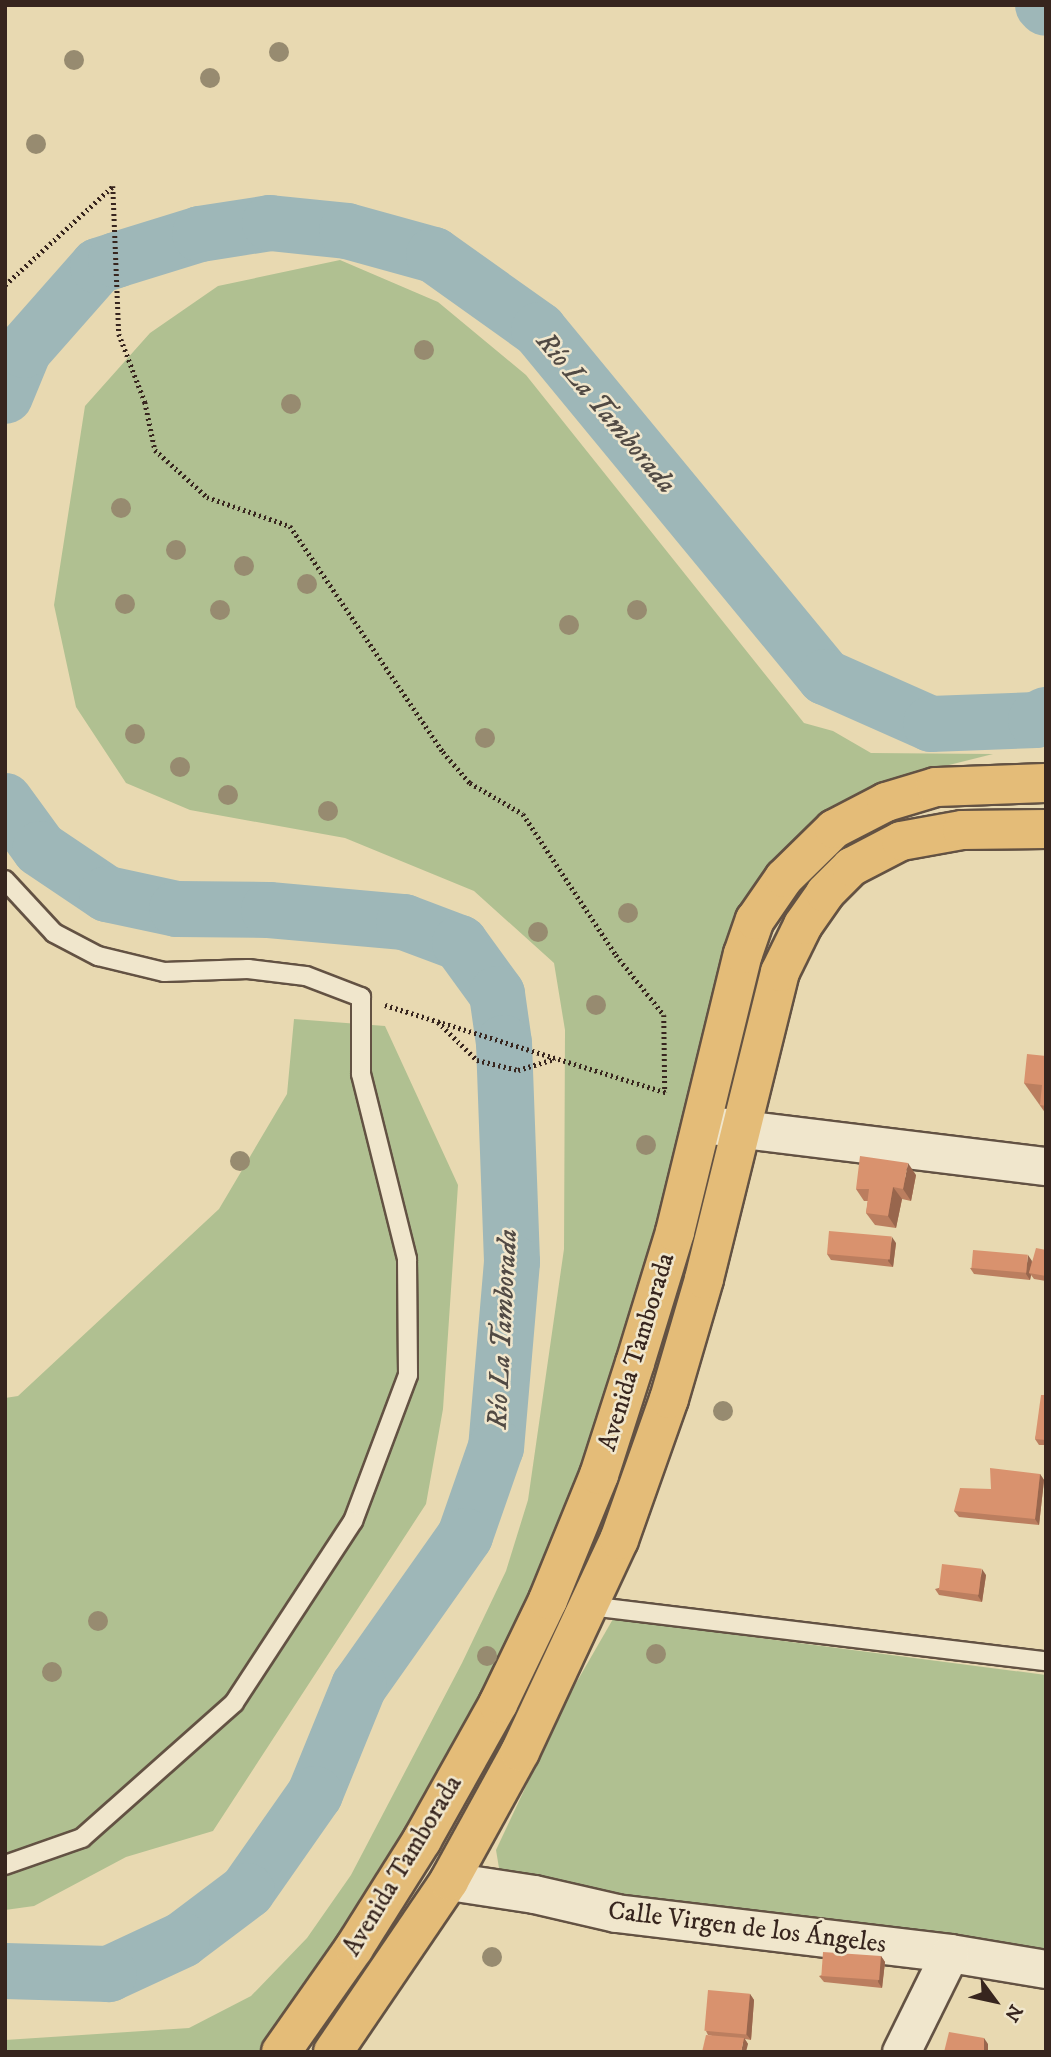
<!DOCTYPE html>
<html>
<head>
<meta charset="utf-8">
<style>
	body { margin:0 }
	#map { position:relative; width:1051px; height:2057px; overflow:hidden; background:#e8d9b1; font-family:"IM FELL DW Pica",serif }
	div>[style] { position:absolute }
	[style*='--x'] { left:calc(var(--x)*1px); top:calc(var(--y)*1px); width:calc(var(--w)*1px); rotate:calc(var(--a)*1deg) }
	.green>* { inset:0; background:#b0c091 }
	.river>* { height:56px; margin:-28px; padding:0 28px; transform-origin:28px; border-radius:28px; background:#9eb7b8 }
	.path>* { height:4.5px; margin-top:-2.25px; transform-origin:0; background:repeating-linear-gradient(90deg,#37251e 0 2px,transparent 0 5.5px) }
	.roads { filter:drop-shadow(2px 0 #635243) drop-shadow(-2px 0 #635243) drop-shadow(0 2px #635243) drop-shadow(0 -2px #635243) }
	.lane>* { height:18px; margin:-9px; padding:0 9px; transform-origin:9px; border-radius:9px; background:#f0e6cc }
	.street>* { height:37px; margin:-18.5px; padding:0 18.5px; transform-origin:18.5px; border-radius:18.5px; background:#f0e6cc }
	.primary>* { height:38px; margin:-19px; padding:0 19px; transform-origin:19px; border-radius:19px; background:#e4bc78 }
	.trees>* { width:20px; height:20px; margin:-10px; border-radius:50%; background:#978b70 }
	.wall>* { inset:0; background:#bb7e5f }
	.shaded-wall>* { inset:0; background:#98664d }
	.building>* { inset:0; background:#d9926e; transform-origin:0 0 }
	span { translate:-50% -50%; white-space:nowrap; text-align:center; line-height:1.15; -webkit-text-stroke:5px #f0e6cc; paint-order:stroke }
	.street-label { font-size:26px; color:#37251e }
	.water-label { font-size:28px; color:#514a44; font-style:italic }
	.frame { position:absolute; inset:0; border:7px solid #37251e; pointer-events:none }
	.north { position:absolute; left:960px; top:1966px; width:70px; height:70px; -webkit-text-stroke:5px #f0e6cc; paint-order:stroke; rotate:123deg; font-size:19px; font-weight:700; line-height:28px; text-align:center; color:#37251e }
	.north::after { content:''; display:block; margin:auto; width:24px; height:32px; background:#37251e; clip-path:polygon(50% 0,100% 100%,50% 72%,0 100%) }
</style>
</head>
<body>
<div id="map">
	<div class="green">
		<i style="clip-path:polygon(340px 260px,438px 302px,526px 375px,804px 723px,833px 731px,871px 753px,993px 754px,917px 773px,814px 827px,759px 880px,725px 945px,656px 1242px,582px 1466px,508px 1644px,442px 1773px,355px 1914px,269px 2039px,259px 2052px,5px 2052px,5px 2040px,189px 2028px,251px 1996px,307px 1938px,351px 1875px,462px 1663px,506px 1571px,528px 1500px,564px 1249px,565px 1030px,554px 963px,474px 891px,345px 838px,190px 810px,126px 783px,76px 707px,54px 605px,85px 406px,150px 333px,218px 286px)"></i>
		<i style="clip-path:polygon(294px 1019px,385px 1026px,458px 1185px,443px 1409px,426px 1504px,213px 1831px,126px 1857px,34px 1906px,5px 1910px,5px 1398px,18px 1396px,219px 1209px,287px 1094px)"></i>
		<i style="clip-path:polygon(613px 1619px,1046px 1675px,1046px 1955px,623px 1899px,500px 1874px,496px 1850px,568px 1697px)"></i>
	</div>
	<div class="river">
		<i style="--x:1043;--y:5;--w:4;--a:45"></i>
		<i style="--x:5;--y:396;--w:50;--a:-67.6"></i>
		<i style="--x:24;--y:350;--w:112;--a:-48.6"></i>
		<i style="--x:98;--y:266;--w:19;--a:-18"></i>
		<i style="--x:116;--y:260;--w:88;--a:-17.2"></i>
		<i style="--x:200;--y:234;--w:71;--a:-8.9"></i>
		<i style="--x:270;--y:223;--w:77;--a:5.9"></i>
		<i style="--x:347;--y:231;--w:90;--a:15.4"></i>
		<i style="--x:434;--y:255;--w:129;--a:35.5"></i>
		<i style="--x:539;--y:330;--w:450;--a:50.5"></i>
		<i style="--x:825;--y:677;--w:116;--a:23.9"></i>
		<i style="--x:931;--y:724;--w:105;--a:-2.2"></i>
		<i style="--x:1036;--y:720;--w:11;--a:-27"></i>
		<i style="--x:5;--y:801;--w:59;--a:53.9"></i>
		<i style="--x:40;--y:849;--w:81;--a:33.9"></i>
		<i style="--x:107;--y:894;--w:72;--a:12.1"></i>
		<i style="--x:177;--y:909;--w:92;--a:0.6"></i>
		<i style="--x:269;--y:910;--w:136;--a:5.1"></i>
		<i style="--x:404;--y:922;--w:60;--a:20.6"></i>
		<i style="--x:460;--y:943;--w:63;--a:54"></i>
		<i style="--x:497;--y:994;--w:49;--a:81.9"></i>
		<i style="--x:504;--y:1043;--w:219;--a:87.9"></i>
		<i style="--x:512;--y:1262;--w:186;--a:94.9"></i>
		<i style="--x:496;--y:1447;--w:94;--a:109.2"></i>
		<i style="--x:465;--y:1536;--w:184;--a:125.2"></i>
		<i style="--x:359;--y:1686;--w:117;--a:112.2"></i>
		<i style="--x:315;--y:1794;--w:118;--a:125"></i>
		<i style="--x:247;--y:1891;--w:81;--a:143"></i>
		<i style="--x:182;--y:1940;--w:81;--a:155"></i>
		<i style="--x:109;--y:1974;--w:104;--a:-178.3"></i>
	</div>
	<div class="path">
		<i style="--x:113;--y:186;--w:148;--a:87.7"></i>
		<i style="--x:119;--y:334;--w:73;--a:69.1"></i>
		<i style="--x:145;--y:402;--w:49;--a:78.2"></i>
		<i style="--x:155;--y:450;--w:70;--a:42.1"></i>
		<i style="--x:207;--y:497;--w:88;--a:19.3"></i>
		<i style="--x:290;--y:526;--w:273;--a:55.9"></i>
		<i style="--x:443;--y:752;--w:41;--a:48.9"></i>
		<i style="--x:470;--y:783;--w:61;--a:30.3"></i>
		<i style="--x:523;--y:814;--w:169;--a:56.6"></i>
		<i style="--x:616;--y:955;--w:77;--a:51.3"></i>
		<i style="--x:664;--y:1015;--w:77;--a:89.3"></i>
		<i style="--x:5;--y:285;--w:147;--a:-42.5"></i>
		<i style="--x:385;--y:1005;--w:295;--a:17.3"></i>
		<i style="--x:438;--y:1022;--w:54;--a:44.3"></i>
		<i style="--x:477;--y:1060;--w:42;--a:13.7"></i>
		<i style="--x:518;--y:1070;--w:39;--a:-17"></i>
	</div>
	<div class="roads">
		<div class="lane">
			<i style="--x:5;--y:880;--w:72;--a:47.2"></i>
			<i style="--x:54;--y:933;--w:50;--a:27.6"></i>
			<i style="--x:98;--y:956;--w:68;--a:13.6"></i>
			<i style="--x:164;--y:972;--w:84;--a:-2"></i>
			<i style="--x:248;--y:969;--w:58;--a:6.9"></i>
			<i style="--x:306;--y:976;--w:59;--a:20.9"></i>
			<i style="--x:361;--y:997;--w:77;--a:90"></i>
			<i style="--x:361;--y:1074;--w:191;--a:76"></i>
			<i style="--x:407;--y:1259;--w:116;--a:89.5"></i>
			<i style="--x:408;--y:1375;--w:156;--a:110.6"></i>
			<i style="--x:353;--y:1521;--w:217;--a:123.2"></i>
			<i style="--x:234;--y:1703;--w:203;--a:138.4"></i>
			<i style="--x:82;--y:1838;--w:82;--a:160.7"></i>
			<i style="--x:589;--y:1606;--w:460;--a:6.9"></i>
		</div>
		<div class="street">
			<i style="--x:710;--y:1125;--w:338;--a:7"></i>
			<i style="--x:449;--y:1881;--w:86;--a:8.7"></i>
			<i style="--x:534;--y:1894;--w:84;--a:13"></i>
			<i style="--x:616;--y:1913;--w:336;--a:6.8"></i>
			<i style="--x:950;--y:1953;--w:97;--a:9.5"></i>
			<i style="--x:901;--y:2052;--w:110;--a:-63.7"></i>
		</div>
		<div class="primary">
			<i style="--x:281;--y:2052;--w:127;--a:-54.9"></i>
			<i style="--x:354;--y:1948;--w:128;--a:-57.8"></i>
			<i style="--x:422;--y:1840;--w:156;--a:-60.8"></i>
			<i style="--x:498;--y:1704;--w:115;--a:-64.3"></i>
			<i style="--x:548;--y:1600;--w:135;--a:-67.8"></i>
			<i style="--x:599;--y:1475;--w:118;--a:-72.2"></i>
			<i style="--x:635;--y:1363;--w:137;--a:-73"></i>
			<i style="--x:675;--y:1232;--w:286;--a:-76.3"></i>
			<i style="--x:743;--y:954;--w:36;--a:-71"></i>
			<i style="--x:755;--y:920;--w:51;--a:-55.4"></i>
			<i style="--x:784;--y:878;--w:70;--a:-44.4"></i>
			<i style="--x:834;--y:829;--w:59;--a:-27.4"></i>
			<i style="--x:886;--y:802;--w:52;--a:-16.7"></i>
			<i style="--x:936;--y:787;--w:110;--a:-2.1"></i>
			<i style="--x:333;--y:2052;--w:207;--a:-55.8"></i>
			<i style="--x:449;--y:1881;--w:147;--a:-61.2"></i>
			<i style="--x:520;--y:1752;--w:234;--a:-65"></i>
			<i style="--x:619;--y:1540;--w:150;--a:-70.5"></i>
			<i style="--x:669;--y:1399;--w:125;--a:-73.7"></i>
			<i style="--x:704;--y:1279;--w:316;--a:-76.1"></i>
			<i style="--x:780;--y:972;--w:52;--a:-63.9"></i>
			<i style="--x:803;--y:925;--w:39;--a:-55"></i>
			<i style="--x:825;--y:893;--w:37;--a:-45"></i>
			<i style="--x:851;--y:867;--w:56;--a:-27.5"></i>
			<i style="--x:901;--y:841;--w:62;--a:-10.2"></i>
			<i style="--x:962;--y:830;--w:84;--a:-0.7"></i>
		</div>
	</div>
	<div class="trees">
		<i style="left:279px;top:52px"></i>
		<i style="left:74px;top:60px"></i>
		<i style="left:210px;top:78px"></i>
		<i style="left:36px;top:144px"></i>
		<i style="left:424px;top:350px"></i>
		<i style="left:291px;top:404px"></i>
		<i style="left:121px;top:508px"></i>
		<i style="left:176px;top:550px"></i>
		<i style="left:244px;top:566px"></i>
		<i style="left:307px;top:584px"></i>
		<i style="left:125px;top:604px"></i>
		<i style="left:220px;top:610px"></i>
		<i style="left:637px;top:610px"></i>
		<i style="left:569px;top:625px"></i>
		<i style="left:135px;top:734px"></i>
		<i style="left:485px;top:738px"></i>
		<i style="left:180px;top:767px"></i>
		<i style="left:228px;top:795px"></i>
		<i style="left:328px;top:811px"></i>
		<i style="left:628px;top:913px"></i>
		<i style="left:538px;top:932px"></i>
		<i style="left:596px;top:1005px"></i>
		<i style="left:646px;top:1145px"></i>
		<i style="left:240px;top:1161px"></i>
		<i style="left:723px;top:1411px"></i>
		<i style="left:98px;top:1621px"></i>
		<i style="left:656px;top:1654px"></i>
		<i style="left:487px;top:1656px"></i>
		<i style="left:52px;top:1672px"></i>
		<i style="left:492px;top:1957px"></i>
	</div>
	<div class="wall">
		<i style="clip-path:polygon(1046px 1056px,1046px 1114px,1024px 1083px)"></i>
		<i style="clip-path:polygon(916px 1175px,911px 1201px,902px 1199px,896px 1228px,875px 1225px,866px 1213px,868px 1201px,864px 1201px,856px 1189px)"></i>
		<i style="clip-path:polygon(896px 1243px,893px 1267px,831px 1260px,827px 1254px)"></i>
		<i style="clip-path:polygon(1046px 1250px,1046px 1281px,1034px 1279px,1031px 1275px,1030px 1280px,974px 1274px,970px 1268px,1032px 1262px)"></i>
		<i style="clip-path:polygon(1046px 1395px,1046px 1445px,1039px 1445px,1035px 1439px)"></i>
		<i style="clip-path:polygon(1040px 1474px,1044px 1480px,1039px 1525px,959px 1517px,954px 1511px,991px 1489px)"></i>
		<i style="clip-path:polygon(986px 1575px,982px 1602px,939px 1595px,935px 1589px)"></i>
		<i style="clip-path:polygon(881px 1956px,885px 1962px,882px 1988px,824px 1982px,819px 1976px)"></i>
		<i style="clip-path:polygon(750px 1994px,754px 2000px,751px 2040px,745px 2039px,748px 2044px,708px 2035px,706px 2031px)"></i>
	</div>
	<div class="shaded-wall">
		<i style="clip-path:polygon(908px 1163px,916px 1175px,911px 1201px,903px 1189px)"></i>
		<i style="clip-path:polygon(893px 1187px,902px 1199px,896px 1228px,888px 1216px)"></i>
		<i style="clip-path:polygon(892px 1237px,896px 1243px,893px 1267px,888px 1261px)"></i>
		<i style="clip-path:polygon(1028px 1255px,1032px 1261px,1029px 1273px,1031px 1275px,1030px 1280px,1026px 1274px)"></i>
		<i style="clip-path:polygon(1040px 1474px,1044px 1480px,1039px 1525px,1035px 1519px)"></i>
		<i style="clip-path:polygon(982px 1569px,986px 1575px,982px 1602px,978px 1596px)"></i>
		<i style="clip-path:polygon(881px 1956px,885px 1962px,882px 1988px,878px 1982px)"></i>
		<i style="clip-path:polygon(750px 1994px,754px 2000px,751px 2040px,746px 2034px)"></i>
		<i style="clip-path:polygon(744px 2038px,748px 2044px,746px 2052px,741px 2052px)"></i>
		<i style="clip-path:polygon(984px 2038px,988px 2044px,988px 2052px,984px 2052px)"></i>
	</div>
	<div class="building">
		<i style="clip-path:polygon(1027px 1054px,1046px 1056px,1046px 1106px,1040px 1105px,1042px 1085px,1024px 1083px)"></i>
		<i style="clip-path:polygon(860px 1156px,908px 1163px,903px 1189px,893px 1187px,888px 1216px,866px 1213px,869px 1189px,856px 1189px)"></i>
		<i style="left:829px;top:1231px;width:63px;height:23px;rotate:5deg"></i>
		<i style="clip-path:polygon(1036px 1248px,1046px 1250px,1046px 1276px,1029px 1273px)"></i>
		<i style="left:973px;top:1250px;width:55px;height:18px;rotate:5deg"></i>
		<i style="clip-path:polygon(1041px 1395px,1046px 1395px,1046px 1440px,1035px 1439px)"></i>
		<i style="clip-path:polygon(990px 1468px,1040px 1474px,1035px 1519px,954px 1511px,960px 1488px,991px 1489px)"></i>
		<i style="left:942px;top:1564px;width:40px;height:26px;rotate:7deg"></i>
		<i style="left:823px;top:1952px;width:58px;height:24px;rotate:4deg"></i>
		<i style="left:708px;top:1990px;width:42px;height:41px;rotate:5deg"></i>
		<i style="clip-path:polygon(949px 2032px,984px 2038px,984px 2052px,944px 2052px)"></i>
		<i style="clip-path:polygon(706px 2035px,744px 2038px,741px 2052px,702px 2052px)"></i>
	</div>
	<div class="street-label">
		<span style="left:637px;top:1352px;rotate:-73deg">Avenida Tamborada</span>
		<span style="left:403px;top:1866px;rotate:-59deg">Avenida Tamborada</span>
		<span style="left:747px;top:1928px;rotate:7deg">Calle Virgen de los Ángeles</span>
	</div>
	<div class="water-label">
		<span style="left:606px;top:413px;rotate:50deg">Río La Tamborada</span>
		<span style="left:503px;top:1329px;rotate:-87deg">Río La Tamborada</span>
	</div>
	<div class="frame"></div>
	<div class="north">N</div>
</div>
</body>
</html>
